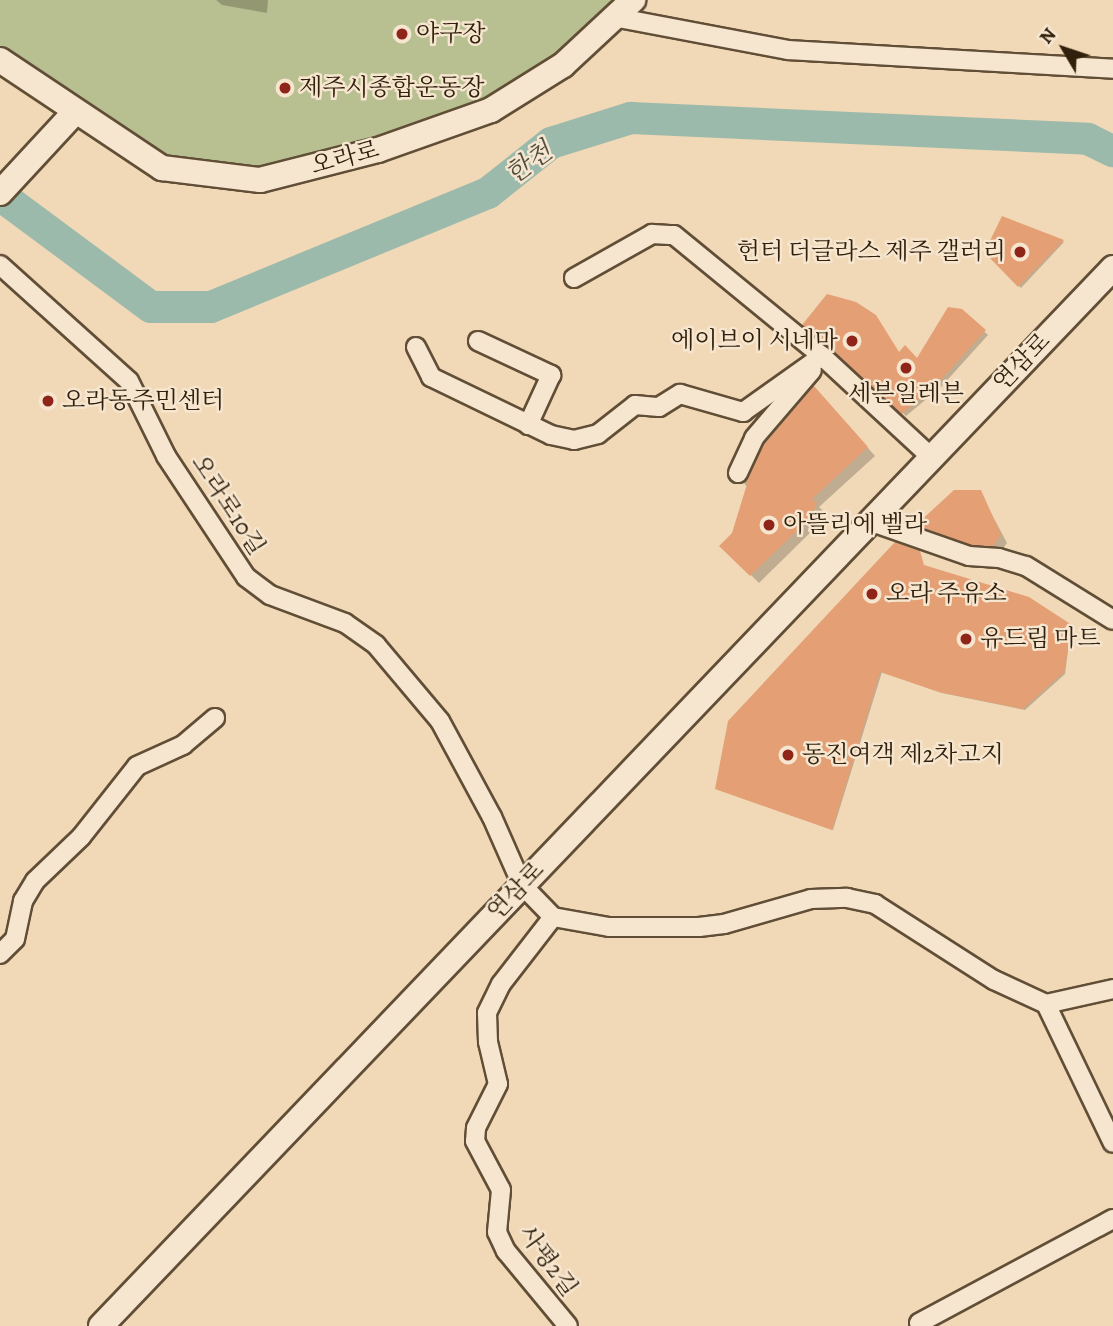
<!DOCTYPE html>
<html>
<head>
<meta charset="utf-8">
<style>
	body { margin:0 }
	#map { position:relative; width:1113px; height:1326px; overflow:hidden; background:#f1d8b6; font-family:Alegreya,"Noto Serif KR",serif }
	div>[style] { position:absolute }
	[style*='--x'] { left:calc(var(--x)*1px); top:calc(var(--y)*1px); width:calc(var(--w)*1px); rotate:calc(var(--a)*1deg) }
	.green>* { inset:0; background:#b8bf90 }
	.shadow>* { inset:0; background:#0003 }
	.river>* { height:32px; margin:-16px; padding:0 16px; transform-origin:16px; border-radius:16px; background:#9bbaab }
	.building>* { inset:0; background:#e49f75 }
	.roads { filter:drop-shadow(2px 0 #614e36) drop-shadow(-2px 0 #614e36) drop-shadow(0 2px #614e36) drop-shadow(0 -2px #614e36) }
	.street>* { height:18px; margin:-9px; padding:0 9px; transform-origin:9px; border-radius:9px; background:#f6e6d0 }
	.secondary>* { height:24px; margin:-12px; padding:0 12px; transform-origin:12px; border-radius:12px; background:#f6e6d0 }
	.dots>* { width:19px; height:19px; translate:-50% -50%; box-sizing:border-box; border:4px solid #f6e6d0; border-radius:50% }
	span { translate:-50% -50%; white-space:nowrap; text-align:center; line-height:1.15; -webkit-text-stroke:5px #f6e6d0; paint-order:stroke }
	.poi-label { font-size:24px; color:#31200b }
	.left { translate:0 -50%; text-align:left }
	.right { translate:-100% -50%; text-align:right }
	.street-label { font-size:24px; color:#31200b }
	.water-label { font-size:26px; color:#514e3b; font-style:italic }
	.north { position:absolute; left:1029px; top:14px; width:70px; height:70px; -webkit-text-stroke:5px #f6e6d0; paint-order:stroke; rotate:309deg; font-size:19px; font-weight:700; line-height:28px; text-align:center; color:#31200b }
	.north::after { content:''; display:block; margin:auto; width:24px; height:32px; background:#31200b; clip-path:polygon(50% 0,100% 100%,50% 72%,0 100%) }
</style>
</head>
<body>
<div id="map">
	<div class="green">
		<i style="clip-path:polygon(0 0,632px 0,491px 110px,260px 180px,162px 168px,0 58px)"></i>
	</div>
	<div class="shadow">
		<i style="clip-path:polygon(216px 0,268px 0,267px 13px,222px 5px)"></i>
		<i style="clip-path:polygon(1003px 218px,1064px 242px,1021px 288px,990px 255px)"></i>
		<i style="clip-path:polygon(961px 311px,988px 335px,941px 387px,906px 416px,805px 325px,917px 361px)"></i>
		<i style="clip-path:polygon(822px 396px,875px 456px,819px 507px,824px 512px,819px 524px,759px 583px,722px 546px,733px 534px,748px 488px,744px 483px,765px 445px)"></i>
		<i style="clip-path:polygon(980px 492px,1007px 543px,1000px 552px,979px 551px,918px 525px)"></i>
		<i style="clip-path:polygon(925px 574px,1071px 627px,1065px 674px,1025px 710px,942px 693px,882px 672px,833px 830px,719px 790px)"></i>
	</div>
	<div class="river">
		<i style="--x:0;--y:195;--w:188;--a:36.6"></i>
		<i style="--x:151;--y:307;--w:60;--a:0"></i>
		<i style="--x:211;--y:307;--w:300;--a:-22.4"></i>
		<i style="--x:488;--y:193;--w:80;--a:-38.4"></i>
		<i style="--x:551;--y:143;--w:84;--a:-17.4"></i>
		<i style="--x:631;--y:118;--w:457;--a:2.6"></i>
		<i style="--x:1088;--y:139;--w:28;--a:26"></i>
	</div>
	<div class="building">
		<i style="clip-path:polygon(1002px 216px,1064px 240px,1018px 287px,988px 256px,987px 247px)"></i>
		<i style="clip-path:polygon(827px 294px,856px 302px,876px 315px,899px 352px,905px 345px,917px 358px,948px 307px,962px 309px,986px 330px,938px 383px,902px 414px,802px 325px)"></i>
		<i style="clip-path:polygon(814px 386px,868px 447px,812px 499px,817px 503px,812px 516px,750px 576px,719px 546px,732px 533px,748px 481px,741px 484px,742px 484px,764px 444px)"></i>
		<i style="clip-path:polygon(954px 490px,981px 490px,1001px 535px,993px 546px,971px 545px,916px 525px)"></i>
		<i style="clip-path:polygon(895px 542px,920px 551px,924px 565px,1029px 597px,1072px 625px,1064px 672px,1023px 709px,939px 692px,880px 672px,832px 830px,715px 789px,728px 721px)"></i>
	</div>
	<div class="roads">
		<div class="street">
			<i style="--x:614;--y:17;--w:177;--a:10.7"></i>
			<i style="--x:788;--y:50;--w:326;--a:3.3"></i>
			<i style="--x:0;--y:265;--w:173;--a:42"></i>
			<i style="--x:129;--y:381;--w:84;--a:63.7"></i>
			<i style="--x:166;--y:456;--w:145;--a:56.5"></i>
			<i style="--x:246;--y:577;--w:30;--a:37"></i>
			<i style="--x:270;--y:595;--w:80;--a:20.5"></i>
			<i style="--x:345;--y:623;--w:38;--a:35"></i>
			<i style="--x:376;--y:645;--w:99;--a:49.9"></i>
			<i style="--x:440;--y:721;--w:109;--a:61.6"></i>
			<i style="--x:492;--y:817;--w:74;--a:66.2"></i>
			<i style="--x:522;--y:885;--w:45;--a:45.9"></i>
			<i style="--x:553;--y:917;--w:57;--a:10.1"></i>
			<i style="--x:609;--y:927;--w:90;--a:0"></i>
			<i style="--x:699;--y:927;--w:25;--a:-7"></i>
			<i style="--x:724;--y:924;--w:91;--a:-16"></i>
			<i style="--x:811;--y:899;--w:36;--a:-2"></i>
			<i style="--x:847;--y:898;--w:29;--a:12"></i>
			<i style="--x:875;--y:904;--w:141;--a:32.6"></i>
			<i style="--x:994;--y:980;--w:57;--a:24.8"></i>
			<i style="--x:1046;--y:1004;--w:69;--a:-12.6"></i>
			<i style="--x:574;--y:278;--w:90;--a:-29.4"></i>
			<i style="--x:652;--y:234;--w:22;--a:3"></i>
			<i style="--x:674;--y:235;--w:191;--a:39.3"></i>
			<i style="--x:822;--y:356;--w:149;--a:42.8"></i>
			<i style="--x:478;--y:341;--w:81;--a:25"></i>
			<i style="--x:551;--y:375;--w:55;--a:114.7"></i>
			<i style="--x:416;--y:347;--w:34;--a:63"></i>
			<i style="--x:431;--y:377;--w:133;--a:25.8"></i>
			<i style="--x:551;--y:435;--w:24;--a:12"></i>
			<i style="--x:574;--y:440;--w:25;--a:-14"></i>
			<i style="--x:598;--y:434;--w:47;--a:-38.1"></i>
			<i style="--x:635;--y:405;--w:24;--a:5"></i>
			<i style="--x:659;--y:407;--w:25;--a:-32"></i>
			<i style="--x:680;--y:394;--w:66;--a:15.9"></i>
			<i style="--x:743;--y:412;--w:97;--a:-35.3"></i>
			<i style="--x:738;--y:473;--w:38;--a:-65"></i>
			<i style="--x:754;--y:438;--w:89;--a:-49.5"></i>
			<i style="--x:869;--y:521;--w:106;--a:19.3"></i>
			<i style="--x:969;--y:556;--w:30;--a:4"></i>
			<i style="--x:999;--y:558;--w:28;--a:17"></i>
			<i style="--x:1026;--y:566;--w:102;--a:31.8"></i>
			<i style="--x:553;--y:917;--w:85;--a:127.8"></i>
			<i style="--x:501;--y:984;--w:32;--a:116"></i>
			<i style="--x:487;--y:1013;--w:29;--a:88"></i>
			<i style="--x:488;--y:1042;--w:43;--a:76.6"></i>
			<i style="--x:498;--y:1084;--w:49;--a:116.6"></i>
			<i style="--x:476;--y:1128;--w:13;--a:94"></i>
			<i style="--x:475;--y:1141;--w:55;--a:62"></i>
			<i style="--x:501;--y:1190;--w:42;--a:95.4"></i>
			<i style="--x:497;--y:1232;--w:21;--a:65"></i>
			<i style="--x:506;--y:1251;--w:97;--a:50.4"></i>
			<i style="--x:0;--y:954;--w:21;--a:-45"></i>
			<i style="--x:15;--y:939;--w:39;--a:-78"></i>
			<i style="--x:23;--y:901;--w:23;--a:-59"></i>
			<i style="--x:35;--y:881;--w:64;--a:-43.7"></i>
			<i style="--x:81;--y:837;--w:90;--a:-51.7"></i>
			<i style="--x:137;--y:766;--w:51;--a:-24.5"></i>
			<i style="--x:183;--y:745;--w:42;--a:-40.2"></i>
			<i style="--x:1046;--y:1004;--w:154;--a:64.3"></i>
			<i style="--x:919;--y:1323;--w:220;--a:-28.2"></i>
		</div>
		<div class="secondary">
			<i style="--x:0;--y:60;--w:195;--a:33.7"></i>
			<i style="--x:162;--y:168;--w:99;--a:7"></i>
			<i style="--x:260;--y:180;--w:122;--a:-14.3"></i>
			<i style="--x:378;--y:150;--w:120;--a:-19.5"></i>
			<i style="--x:491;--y:110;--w:85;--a:-32"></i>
			<i style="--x:563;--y:65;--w:96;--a:-42.9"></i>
			<i style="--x:0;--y:193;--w:109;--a:-47.2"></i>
			<i style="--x:101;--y:1326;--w:1464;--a:-46.27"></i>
		</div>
	</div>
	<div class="dots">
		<i style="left:402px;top:34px;background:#8f2418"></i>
		<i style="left:285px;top:88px;background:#8f2418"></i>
		<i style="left:1020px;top:252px;background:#8f2418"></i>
		<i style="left:852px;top:341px;background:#8f2418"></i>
		<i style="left:906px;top:368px;background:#8f2418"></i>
		<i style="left:48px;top:401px;background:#8f2418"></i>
		<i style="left:769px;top:525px;background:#8f2418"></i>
		<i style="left:872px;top:594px;background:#8f2418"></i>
		<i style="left:966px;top:639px;background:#8f2418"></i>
		<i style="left:788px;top:755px;background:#8f2418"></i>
	</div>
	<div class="poi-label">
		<span class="left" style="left:416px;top:34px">야구장</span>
		<span class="left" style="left:299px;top:88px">제주시종합운동장</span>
		<span class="right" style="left:1006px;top:252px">헌터 더글라스 제주 갤러리</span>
		<span class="right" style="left:838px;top:341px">에이브이 시네마</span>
		<span style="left:906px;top:394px">세븐일레븐</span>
		<span class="left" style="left:62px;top:401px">오라동주민센터</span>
		<span class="left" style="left:783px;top:525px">아뜰리에 벨라</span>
		<span class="left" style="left:886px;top:594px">오라 주유소</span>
		<span class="left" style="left:980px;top:639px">유드림 마트</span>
		<span class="left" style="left:802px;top:755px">동진여객 제2차고지</span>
	</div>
	<div class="street-label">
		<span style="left:345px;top:158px;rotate:-15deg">오라로</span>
		<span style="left:1022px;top:362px;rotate:-46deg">연삼로</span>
		<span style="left:228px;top:505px;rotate:57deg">오라로10길</span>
		<span style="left:516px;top:891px;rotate:-46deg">연삼로</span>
		<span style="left:548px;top:1261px;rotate:54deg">사평2길</span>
	</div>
	<div class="water-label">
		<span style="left:529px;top:163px;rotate:-36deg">한천</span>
	</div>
	<div class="north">N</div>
</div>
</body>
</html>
